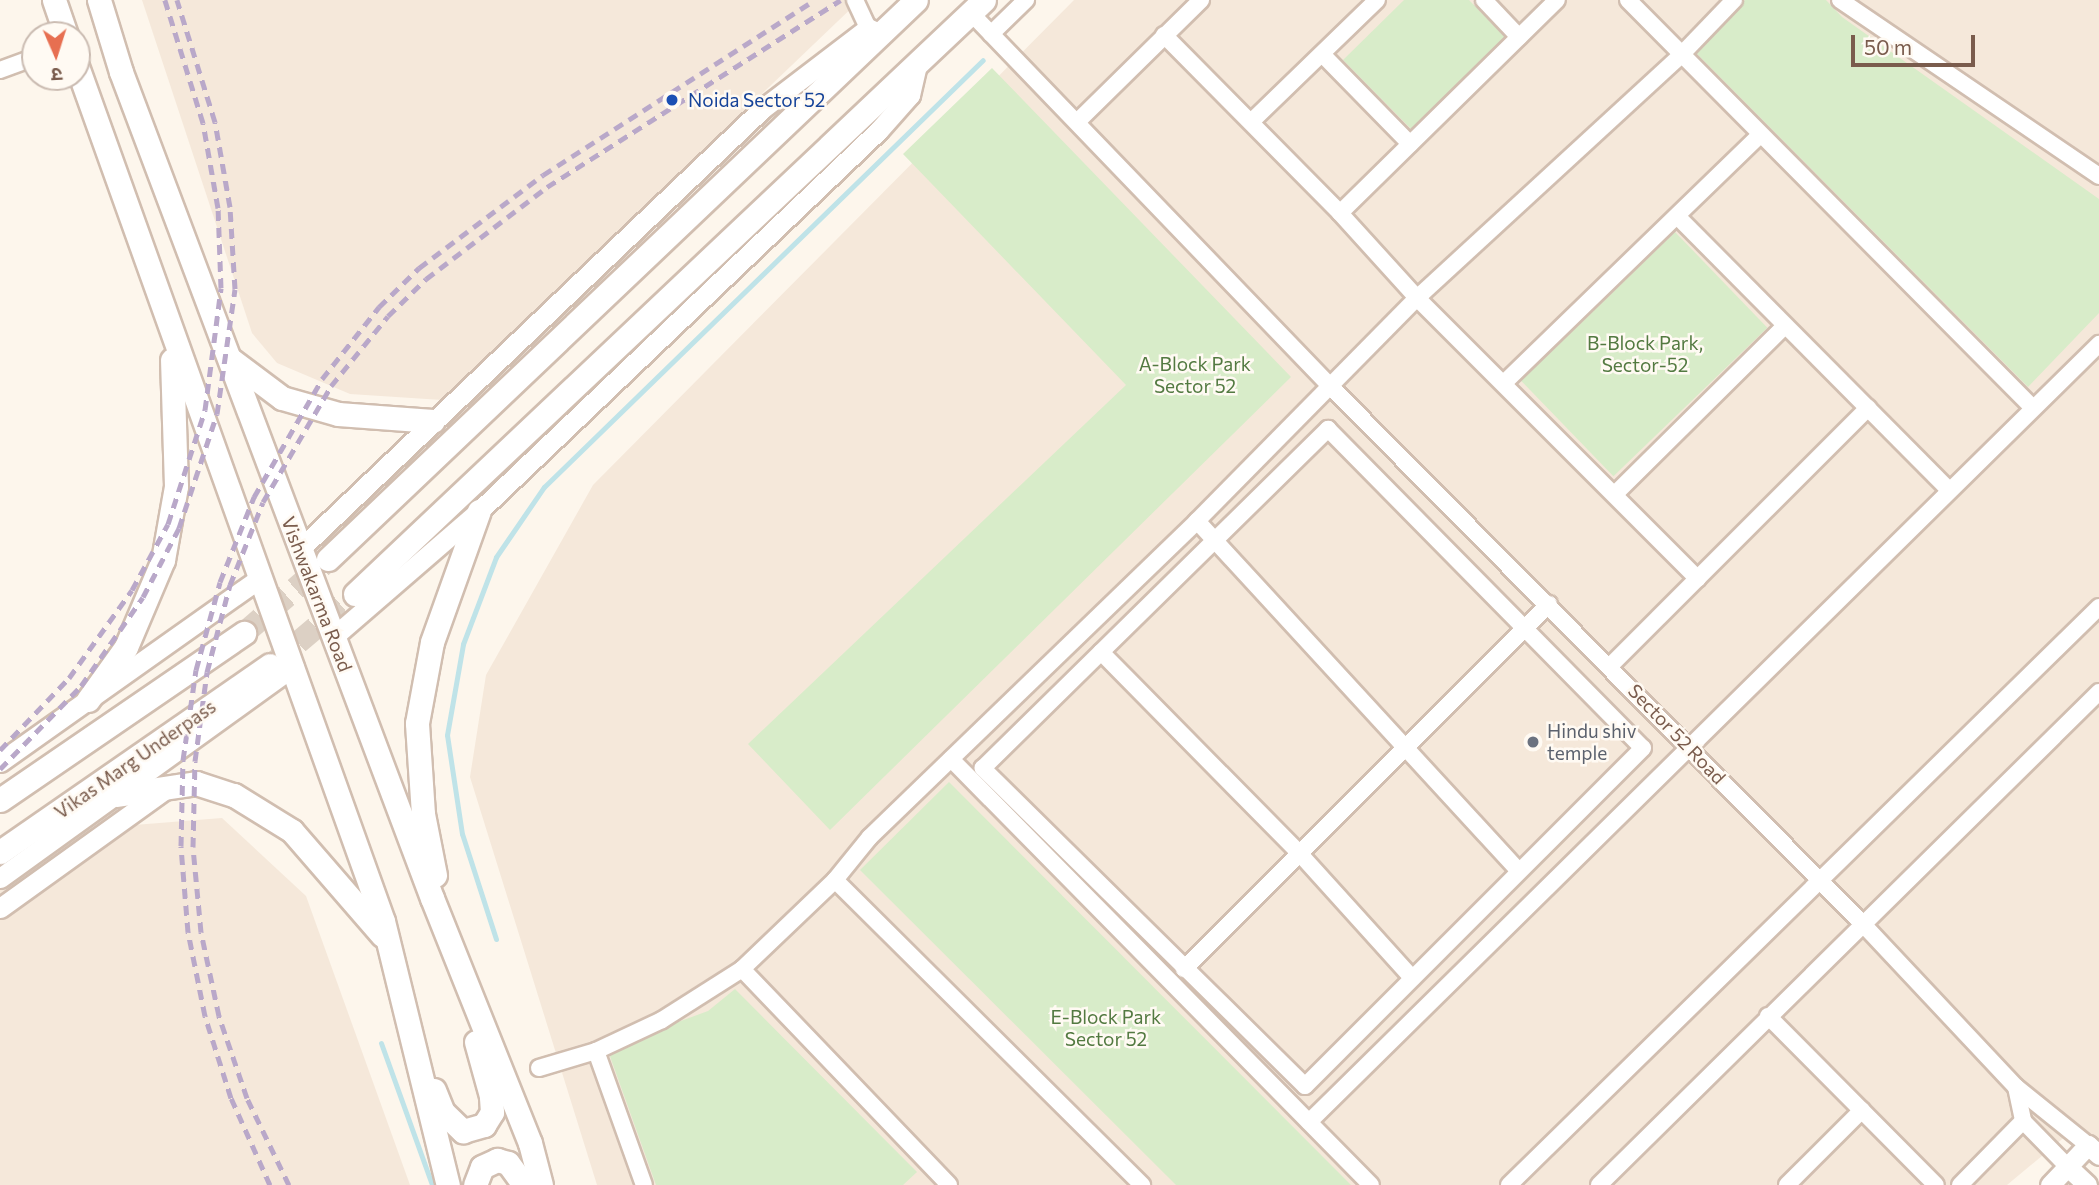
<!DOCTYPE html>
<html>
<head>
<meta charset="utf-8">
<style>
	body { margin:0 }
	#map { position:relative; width:2099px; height:1185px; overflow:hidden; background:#fdf6ec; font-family:Commissioner,"Noto Sans Devanagari",sans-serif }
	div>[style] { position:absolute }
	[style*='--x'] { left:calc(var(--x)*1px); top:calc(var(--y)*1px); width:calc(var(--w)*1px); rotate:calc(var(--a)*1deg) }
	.residential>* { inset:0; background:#f5e8da }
	.green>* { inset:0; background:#d8ecc9; transform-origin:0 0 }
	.stream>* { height:5px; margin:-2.5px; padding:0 2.5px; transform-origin:2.5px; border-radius:2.5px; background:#bfe3e8 }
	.secondary-tunnel>* { height:23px; margin-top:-11.5px; transform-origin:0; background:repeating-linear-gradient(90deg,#dcd0c4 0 23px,transparent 0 34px) }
	.roads { filter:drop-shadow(2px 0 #d1beb0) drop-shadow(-2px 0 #d1beb0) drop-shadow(0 2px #d1beb0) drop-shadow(0 -2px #d1beb0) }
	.minor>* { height:16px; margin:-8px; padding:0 8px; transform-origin:8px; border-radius:8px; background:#fff }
	.tertiary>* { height:19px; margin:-9.5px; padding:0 9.5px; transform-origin:9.5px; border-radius:9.5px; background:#fff }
	.secondary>* { height:23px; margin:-11.5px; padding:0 11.5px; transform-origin:11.5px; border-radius:11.5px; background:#fff }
	.rail>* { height:5px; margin-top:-2.5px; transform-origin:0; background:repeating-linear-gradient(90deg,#b9a8c9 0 10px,transparent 0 17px) }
	.dots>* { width:19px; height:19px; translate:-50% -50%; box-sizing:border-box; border:4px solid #fffaf3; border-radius:50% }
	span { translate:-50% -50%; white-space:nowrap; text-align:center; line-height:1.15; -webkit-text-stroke:5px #fffaf3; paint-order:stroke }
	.transit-label { font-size:19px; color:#164399 }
	.left { translate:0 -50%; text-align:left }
	.park-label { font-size:19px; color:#537a41 }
	.street-label { font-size:19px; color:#7a5c4d }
	.worship-label { font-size:19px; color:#5b616d }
	.north { position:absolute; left:21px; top:21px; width:70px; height:70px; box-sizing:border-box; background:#fffaf3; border:2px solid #cabbb1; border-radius:50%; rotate:177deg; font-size:19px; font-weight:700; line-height:28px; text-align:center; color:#7a5c4d }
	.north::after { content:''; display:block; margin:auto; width:24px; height:32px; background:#e76f51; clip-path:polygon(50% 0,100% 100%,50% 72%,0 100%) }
	.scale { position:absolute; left:1851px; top:35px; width:124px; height:32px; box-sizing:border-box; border:4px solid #7a5c4d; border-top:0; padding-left:9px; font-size:21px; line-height:24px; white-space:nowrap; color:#7a5c4d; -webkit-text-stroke:5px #fffaf3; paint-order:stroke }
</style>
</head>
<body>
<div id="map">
	<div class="residential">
		<i style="clip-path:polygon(142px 0,860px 0,442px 400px,350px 394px,277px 363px,252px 333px)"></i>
		<i style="clip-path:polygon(1074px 0,2099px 0,2099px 1159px,2067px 1135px,2007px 1185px,597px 1185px,470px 777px,486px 675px,593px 485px)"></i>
		<i style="clip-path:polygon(222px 818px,306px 896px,410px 1185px,0 1185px,0 872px,59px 831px)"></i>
	</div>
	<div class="green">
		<i style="clip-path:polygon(1404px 0,1469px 0,1506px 38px,1412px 130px,1343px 60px)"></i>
		<i style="clip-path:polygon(1745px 0,1826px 0,1842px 17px,2099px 199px,2099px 313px,2028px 387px,1691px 48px)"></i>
		<i style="clip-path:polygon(992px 68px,1291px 377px,830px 830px,748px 744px,1126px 385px,903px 154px)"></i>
		<i style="left:1675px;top:232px;width:133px;height:214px;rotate:46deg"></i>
		<i style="clip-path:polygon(949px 782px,1351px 1185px,1176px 1185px,860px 870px)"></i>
		<i style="clip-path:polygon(735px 989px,917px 1172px,903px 1185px,656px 1185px,607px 1048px,708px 1011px)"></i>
	</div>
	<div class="stream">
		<i style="--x:496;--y:939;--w:110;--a:-107.9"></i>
		<i style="--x:462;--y:834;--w:100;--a:-98.6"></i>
		<i style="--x:447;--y:735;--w:92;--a:-80"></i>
		<i style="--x:463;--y:644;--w:93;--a:-69.2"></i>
		<i style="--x:496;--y:557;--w:85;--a:-55.6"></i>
		<i style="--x:544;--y:487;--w:612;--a:-44.21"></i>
		<i style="--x:381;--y:1043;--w:151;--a:70.2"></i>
	</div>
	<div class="secondary-tunnel">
		<i style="--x:244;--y:633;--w:105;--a:-41.1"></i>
		<i style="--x:272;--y:664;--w:109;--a:-40.1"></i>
	</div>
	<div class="roads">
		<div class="minor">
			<i style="--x:855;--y:0;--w:31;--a:65"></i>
			<i style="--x:1484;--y:0;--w:51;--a:46.6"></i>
			<i style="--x:1628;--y:0;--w:575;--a:45.21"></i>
			<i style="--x:1840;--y:0;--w:313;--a:34.2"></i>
			<i style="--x:971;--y:13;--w:519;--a:46.09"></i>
			<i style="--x:1331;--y:387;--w:753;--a:45.27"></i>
			<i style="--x:1861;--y:922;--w:226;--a:46.8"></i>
			<i style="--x:2016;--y:1087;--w:92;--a:38.9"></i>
			<i style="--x:991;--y:34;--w:49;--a:-44.2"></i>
			<i style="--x:1164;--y:35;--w:250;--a:45.3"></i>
			<i style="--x:1340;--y:213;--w:115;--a:47.8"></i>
			<i style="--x:1417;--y:298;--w:397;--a:45"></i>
			<i style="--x:1322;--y:54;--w:126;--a:45.6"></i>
			<i style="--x:0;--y:70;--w:37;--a:-20"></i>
			<i style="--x:1252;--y:121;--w:174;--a:-44.1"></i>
			<i style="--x:1077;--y:122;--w:174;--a:-44.5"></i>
			<i style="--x:1340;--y:213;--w:304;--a:-44.5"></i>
			<i style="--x:1677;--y:216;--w:386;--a:45.2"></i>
			<i style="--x:1505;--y:382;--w:355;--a:-44.1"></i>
			<i style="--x:1328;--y:429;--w:448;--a:45.4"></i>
			<i style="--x:1643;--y:748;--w:478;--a:135"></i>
			<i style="--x:1305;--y:1086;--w:453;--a:-135.4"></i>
			<i style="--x:983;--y:768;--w:484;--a:-44.5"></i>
			<i style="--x:1615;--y:494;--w:239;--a:-44.7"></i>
			<i style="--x:1197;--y:521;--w:474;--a:47.4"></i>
			<i style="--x:1101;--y:652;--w:285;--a:45.4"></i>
			<i style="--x:1301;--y:855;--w:166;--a:47.9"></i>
			<i style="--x:1610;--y:666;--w:365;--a:-45"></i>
			<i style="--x:951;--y:759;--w:598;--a:45.41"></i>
			<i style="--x:835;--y:880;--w:433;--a:44.8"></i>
			<i style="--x:742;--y:969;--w:299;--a:46.2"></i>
			<i style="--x:1184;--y:969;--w:516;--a:-45"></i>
			<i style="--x:1768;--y:1016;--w:238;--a:45.2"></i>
			<i style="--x:596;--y:1051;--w:142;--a:70.3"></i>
			<i style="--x:539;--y:1068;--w:59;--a:-16.6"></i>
			<i style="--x:596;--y:1051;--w:73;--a:-25.2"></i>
			<i style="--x:662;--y:1020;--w:95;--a:-32.5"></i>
			<i style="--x:742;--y:969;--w:129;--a:-43.7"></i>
			<i style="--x:835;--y:880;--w:55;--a:-50.9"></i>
			<i style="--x:870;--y:837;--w:455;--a:-44"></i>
			<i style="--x:1197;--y:521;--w:313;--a:-45.4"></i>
			<i style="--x:1417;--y:298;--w:360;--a:-42.6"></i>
			<i style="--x:1682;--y:54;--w:75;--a:-46.1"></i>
			<i style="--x:2016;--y:1087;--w:35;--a:78"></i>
			<i style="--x:2023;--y:1121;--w:64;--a:45.6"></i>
			<i style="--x:1309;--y:1122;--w:1109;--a:-44.56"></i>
			<i style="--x:1509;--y:1185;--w:826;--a:-44.41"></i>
			<i style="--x:1599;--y:1185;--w:702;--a:-44.6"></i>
			<i style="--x:1787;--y:1185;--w:106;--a:-45"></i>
			<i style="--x:1960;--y:1185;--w:90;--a:-45.5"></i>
		</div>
		<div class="tertiary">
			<i style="--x:300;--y:549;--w:638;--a:-43.6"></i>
			<i style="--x:762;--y:109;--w:133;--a:-37.4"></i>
			<i style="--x:868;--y:28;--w:14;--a:25"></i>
			<i style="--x:333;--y:637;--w:193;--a:-40.8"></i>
			<i style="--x:479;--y:511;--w:552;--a:-43.61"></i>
			<i style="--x:879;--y:130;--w:47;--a:-48.5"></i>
			<i style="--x:910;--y:95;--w:32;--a:-77"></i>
			<i style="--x:0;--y:762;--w:319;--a:-35.3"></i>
			<i style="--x:0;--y:878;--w:362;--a:-35.8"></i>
			<i style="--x:0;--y:908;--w:209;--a:-35.7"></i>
			<i style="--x:2068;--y:1167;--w:26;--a:43"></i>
			<i style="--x:2050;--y:1185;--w:55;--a:-46.5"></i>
			<i style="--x:2088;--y:1145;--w:15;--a:42"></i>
		</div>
		<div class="secondary">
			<i style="--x:54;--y:0;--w:37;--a:71"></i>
			<i style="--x:99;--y:0;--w:75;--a:73"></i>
			<i style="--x:121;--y:72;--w:883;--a:69.37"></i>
			<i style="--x:432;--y:898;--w:264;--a:68.2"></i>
			<i style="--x:530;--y:1143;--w:43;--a:75.3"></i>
			<i style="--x:77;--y:66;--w:908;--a:70.31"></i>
			<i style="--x:383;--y:921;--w:272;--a:76.2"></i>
			<i style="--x:230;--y:359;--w:65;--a:36.9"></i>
			<i style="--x:282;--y:398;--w:58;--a:15.9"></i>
			<i style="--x:338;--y:414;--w:95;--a:4.2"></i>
			<i style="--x:328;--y:559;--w:811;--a:-43.55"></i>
			<i style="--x:355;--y:594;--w:865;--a:-43.36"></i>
			<i style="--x:88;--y:700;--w:65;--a:-54.4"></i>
			<i style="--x:126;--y:647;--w:95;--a:-67"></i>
			<i style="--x:163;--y:560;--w:75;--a:-80"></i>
			<i style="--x:176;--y:486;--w:126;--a:-91.8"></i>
			<i style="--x:117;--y:795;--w:80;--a:-8.6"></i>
			<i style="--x:196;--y:783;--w:40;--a:18"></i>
			<i style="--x:234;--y:795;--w:68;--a:31.8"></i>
			<i style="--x:292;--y:831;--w:138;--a:49.1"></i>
			<i style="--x:0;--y:800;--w:296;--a:-34.4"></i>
			<i style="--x:0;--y:852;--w:328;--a:-34.7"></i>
			<i style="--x:435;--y:875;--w:62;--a:-101.1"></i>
			<i style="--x:423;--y:814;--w:91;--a:-93.8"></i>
			<i style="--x:417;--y:723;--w:82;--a:-79.5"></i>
			<i style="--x:432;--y:642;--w:139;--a:-70.3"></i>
			<i style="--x:434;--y:1090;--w:24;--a:68"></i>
			<i style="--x:443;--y:1112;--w:28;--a:44"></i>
			<i style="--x:463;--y:1131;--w:22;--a:-16"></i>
			<i style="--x:484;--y:1125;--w:15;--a:-58"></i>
			<i style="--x:492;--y:1112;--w:16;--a:-94"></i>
			<i style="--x:491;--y:1096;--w:56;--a:-105.5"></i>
			<i style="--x:475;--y:1185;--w:19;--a:-69"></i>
			<i style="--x:482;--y:1167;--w:17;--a:-25"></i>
			<i style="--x:497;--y:1160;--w:11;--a:15"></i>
			<i style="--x:508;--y:1163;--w:27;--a:54"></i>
		</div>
	</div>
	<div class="rail">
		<i style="--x:0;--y:750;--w:100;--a:-46.2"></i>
		<i style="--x:69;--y:678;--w:108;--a:-54.4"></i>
		<i style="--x:132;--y:590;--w:75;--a:-61.4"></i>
		<i style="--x:168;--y:524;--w:120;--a:-72"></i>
		<i style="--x:205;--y:410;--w:123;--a:-82.5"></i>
		<i style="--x:221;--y:288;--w:80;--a:-92.1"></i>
		<i style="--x:218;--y:208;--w:86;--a:-100"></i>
		<i style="--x:203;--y:123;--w:129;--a:-107.2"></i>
		<i style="--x:0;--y:769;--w:116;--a:-45.7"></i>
		<i style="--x:81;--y:686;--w:108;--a:-55.1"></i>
		<i style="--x:143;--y:597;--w:78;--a:-62.4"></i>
		<i style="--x:179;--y:528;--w:120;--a:-71.6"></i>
		<i style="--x:217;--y:414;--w:126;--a:-81.8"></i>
		<i style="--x:235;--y:289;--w:82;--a:-93.5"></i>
		<i style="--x:230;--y:207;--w:86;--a:-100"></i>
		<i style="--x:215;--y:122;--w:128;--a:-107.3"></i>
		<i style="--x:270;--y:1185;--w:95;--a:-114.1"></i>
		<i style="--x:231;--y:1098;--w:86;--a:-107.6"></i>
		<i style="--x:205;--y:1016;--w:86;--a:-101.4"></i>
		<i style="--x:188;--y:932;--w:86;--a:-94.7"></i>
		<i style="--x:181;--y:846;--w:86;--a:-88.7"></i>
		<i style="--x:183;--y:760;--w:91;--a:-81.8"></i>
		<i style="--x:196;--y:670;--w:91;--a:-74.7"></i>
		<i style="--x:220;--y:582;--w:92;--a:-68.2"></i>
		<i style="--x:254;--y:497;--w:136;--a:-60"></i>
		<i style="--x:322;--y:379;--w:92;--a:-51.6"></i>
		<i style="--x:379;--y:307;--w:56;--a:-44.3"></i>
		<i style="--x:419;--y:268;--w:155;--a:-36.9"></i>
		<i style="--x:543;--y:175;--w:323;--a:-32.8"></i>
		<i style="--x:289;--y:1185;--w:97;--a:-115.8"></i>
		<i style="--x:247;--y:1098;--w:87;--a:-108.9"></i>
		<i style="--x:219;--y:1016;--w:86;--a:-102.1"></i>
		<i style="--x:201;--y:932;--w:85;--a:-95.4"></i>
		<i style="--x:193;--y:847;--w:86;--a:-88.7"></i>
		<i style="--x:195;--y:761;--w:90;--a:-82.3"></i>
		<i style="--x:207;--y:672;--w:90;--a:-75.2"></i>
		<i style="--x:230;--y:585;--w:89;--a:-68.3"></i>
		<i style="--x:263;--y:502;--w:134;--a:-59.6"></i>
		<i style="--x:331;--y:386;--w:90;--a:-50.8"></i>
		<i style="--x:388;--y:316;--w:53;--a:-44.2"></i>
		<i style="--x:426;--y:279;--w:152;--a:-37.2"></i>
		<i style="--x:547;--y:187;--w:348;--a:-32.5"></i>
	</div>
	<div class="dots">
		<i style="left:672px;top:100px;background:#1a4fb4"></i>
		<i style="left:1533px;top:742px;background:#6b7280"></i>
	</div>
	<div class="transit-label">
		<span class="left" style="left:688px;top:100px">Noida Sector 52</span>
	</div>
	<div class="park-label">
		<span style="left:1645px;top:354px">B-Block Park,<br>Sector-52</span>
		<span style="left:1195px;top:375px">A-Block Park<br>Sector 52</span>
		<span style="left:1106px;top:1028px">E-Block Park<br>Sector 52</span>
	</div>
	<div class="street-label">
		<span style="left:317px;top:594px;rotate:69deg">Vishwakarma Road</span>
		<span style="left:1677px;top:734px;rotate:46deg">Sector 52 Road</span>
		<span style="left:135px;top:759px;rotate:-35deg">Vikas Marg Underpass</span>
	</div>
	<div class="worship-label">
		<span class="left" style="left:1547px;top:742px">Hindu shiv<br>temple</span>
	</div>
	<div class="north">उ</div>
	<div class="scale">50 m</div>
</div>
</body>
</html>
